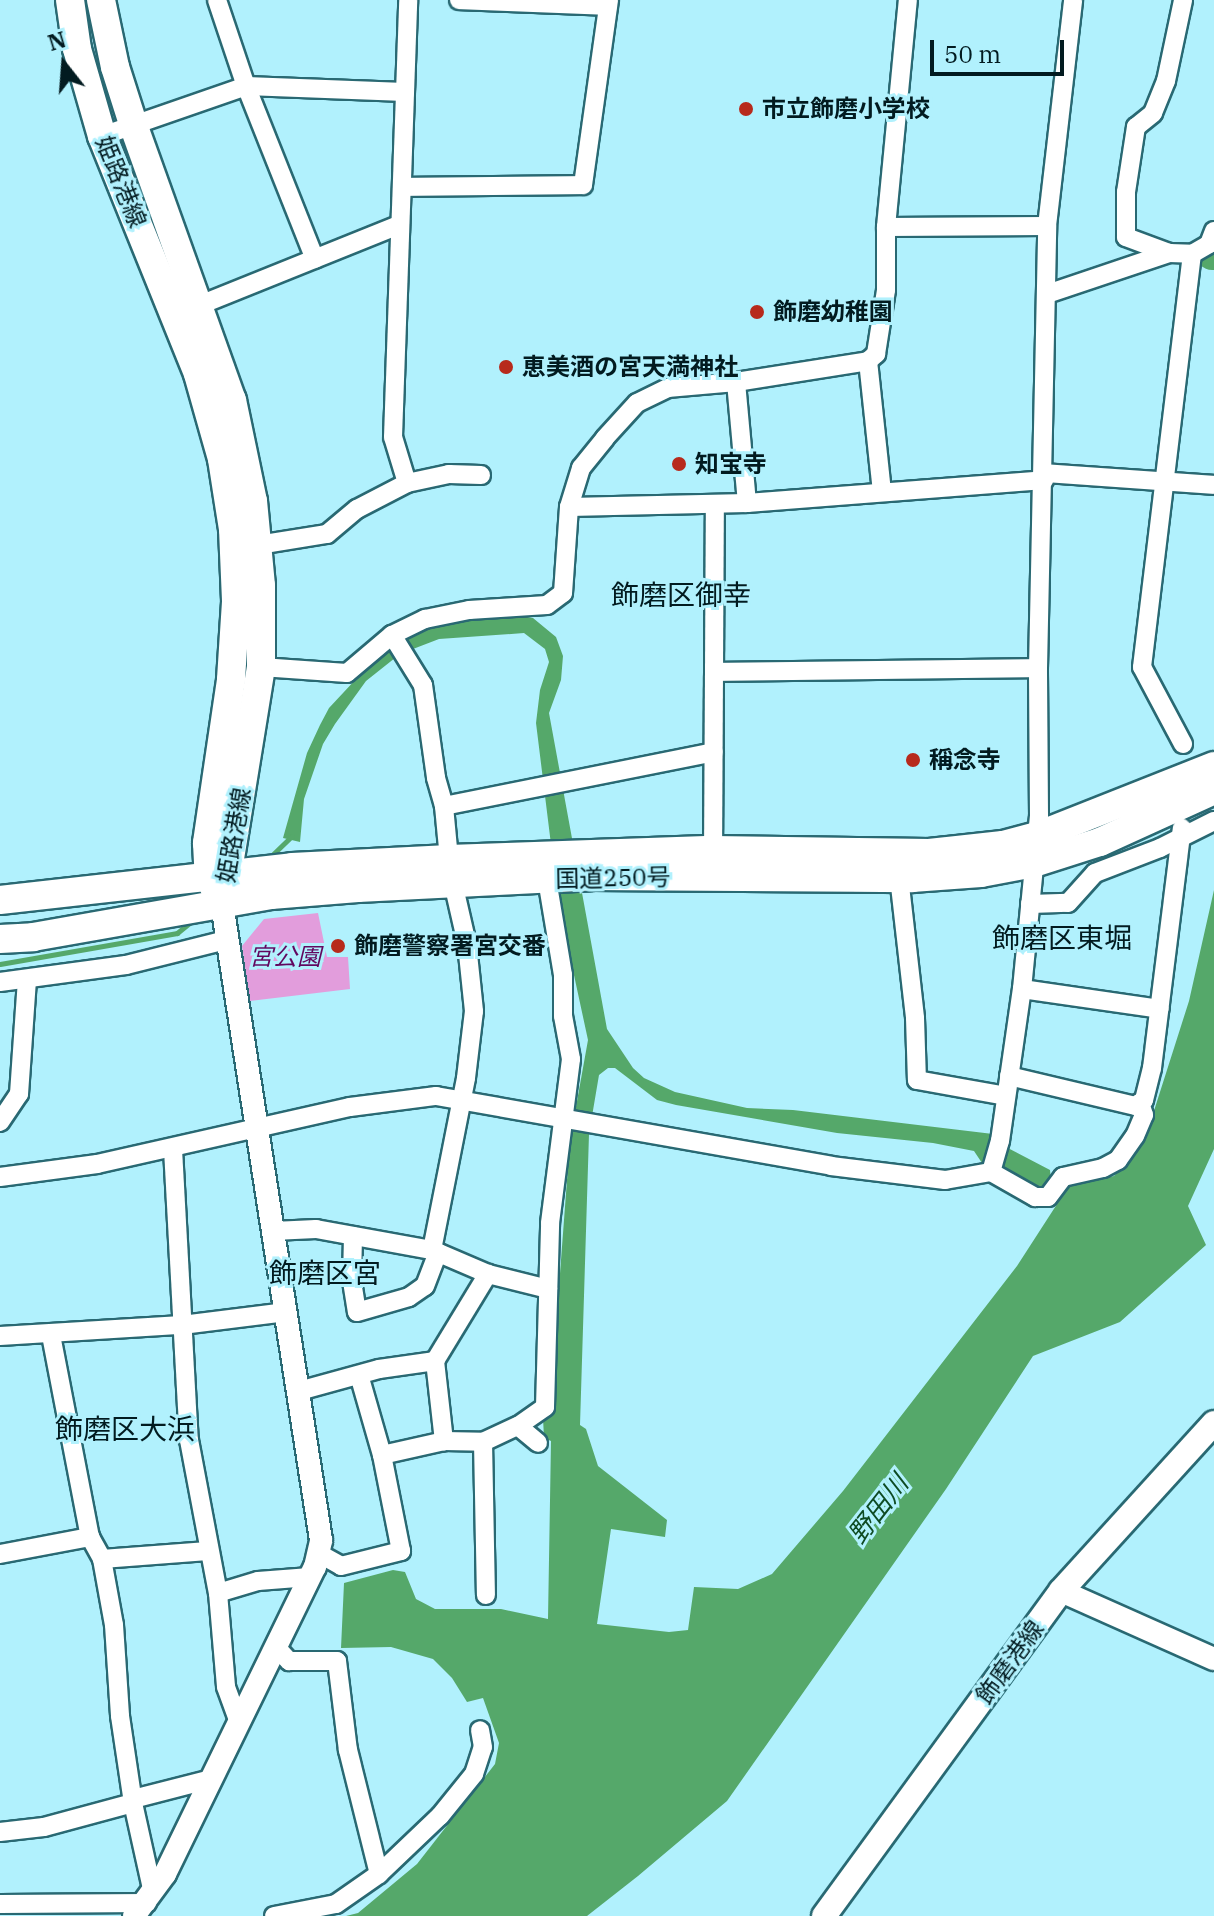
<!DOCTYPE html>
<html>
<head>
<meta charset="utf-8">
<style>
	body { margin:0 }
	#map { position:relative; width:1214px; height:1916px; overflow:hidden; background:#b1f1fd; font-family:"IBM Plex Serif","Noto Sans JP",serif }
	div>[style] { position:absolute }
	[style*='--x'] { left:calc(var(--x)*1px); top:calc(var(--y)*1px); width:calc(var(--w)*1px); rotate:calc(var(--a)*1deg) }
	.green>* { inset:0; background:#e29ddc }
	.water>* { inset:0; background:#55a86a }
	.stream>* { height:5px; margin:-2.5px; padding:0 2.5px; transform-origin:2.5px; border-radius:2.5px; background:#55a86a }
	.river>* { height:32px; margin:-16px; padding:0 16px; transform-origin:16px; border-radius:16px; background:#55a86a }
	.roads { filter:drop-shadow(2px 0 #296973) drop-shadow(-2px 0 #296973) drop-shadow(0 2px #296973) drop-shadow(0 -2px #296973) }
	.minor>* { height:18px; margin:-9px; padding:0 9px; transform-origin:9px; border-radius:9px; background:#fff }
	.tertiary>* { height:22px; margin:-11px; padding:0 11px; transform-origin:11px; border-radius:11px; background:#fff }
	.secondary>* { height:24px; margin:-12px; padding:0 12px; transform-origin:12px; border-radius:12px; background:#fff }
	.primary>* { height:28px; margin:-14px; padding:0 14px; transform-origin:14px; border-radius:14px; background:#fff }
	.trunk>* { height:28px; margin:-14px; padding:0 14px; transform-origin:14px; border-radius:14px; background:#fff }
	.dots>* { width:22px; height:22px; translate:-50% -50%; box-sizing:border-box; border:4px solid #b1f1fd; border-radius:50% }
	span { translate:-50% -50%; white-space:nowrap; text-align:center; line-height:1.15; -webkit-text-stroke:6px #b1f1fd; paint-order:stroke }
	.poi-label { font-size:24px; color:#021b20; font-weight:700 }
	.left { translate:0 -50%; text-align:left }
	.street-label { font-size:24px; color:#021b20 }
	.park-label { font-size:24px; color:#62075f; font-style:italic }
	.water-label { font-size:26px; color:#0e4b23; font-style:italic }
	.quarter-label { font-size:28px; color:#021b20 }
	.north { position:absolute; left:24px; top:24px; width:80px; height:80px; -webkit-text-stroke:6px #b1f1fd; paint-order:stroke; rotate:343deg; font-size:22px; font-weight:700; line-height:32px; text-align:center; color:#021b20 }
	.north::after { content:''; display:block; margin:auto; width:28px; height:36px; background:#021b20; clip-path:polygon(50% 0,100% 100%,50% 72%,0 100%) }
	.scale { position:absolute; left:930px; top:40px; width:134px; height:36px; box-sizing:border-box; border:4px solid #021b20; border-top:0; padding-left:10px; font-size:24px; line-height:28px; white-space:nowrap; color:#021b20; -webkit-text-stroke:6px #b1f1fd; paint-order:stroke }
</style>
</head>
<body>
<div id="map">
	<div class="green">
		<i style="clip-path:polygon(318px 913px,327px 957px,348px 957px,350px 989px,250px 1001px,242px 946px,264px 919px)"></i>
	</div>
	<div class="water">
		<i style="clip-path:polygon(evenodd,521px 616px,533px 618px,556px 637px,563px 656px,561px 680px,549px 713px,607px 1029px,633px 1068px,644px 1078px,675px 1092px,747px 1108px,793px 1110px,993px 1134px,1002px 1145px,1050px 1170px,1051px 1180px,1069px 1185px,1114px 1176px,1145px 1139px,1189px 1001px,1214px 890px,1214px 1149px,1188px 1206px,1206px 1245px,1120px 1322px,1033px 1356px,946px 1489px,727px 1801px,638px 1876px,587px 1916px,346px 1916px,358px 1913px,417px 1864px,495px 1764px,499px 1743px,483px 1698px,467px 1702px,452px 1678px,433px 1659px,391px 1647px,341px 1648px,344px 1583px,393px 1570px,405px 1572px,416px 1599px,435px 1609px,501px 1609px,548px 1619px,551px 1441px,544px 1438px,543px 1418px,555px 1340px,570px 1140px,588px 1040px,558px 901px,536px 723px,540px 690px,549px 662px,545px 649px,524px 633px,439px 639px,400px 654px,366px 681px,335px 724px,323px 744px,304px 799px,300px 842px,283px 838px,307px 753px,320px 725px,329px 708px,385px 648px,427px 625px,521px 616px,608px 1068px,615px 1068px,657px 1100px,676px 1105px,837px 1133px,933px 1143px,974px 1151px,984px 1166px,1037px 1190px,1042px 1188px,1059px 1201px,1017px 1266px,843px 1491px,772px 1574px,738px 1589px,694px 1587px,688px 1630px,669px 1632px,597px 1624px,611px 1529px,665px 1537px,667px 1520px,598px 1466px,586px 1429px,580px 1425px,589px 1134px,599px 1075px,608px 1068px)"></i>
	</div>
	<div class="stream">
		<i style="--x:268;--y:859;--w:33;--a:-44"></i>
		<i style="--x:0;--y:964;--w:180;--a:-9.9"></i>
		<i style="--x:177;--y:933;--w:19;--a:-39"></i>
	</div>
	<div class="river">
		<i style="--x:1212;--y:254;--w:2;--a:0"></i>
	</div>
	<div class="roads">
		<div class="minor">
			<i style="--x:217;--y:0;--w:91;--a:71.4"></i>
			<i style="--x:246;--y:86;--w:186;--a:68.3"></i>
			<i style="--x:459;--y:0;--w:149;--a:2.3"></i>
			<i style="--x:102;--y:136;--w:152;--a:-19.1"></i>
			<i style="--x:246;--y:86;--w:159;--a:2.2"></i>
			<i style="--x:403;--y:187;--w:180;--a:-0.6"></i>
			<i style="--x:583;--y:185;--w:187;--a:-82"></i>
			<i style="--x:886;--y:227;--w:161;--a:-0.4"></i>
			<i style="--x:1169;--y:253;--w:46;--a:-159.6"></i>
			<i style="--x:1126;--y:237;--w:45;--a:-90"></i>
			<i style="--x:1126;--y:192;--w:66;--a:-81.3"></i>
			<i style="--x:1136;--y:127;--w:22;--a:-39"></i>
			<i style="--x:1153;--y:113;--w:35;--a:-68"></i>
			<i style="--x:1166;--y:81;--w:83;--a:-78.1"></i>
			<i style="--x:1047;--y:294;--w:129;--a:-18.6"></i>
			<i style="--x:1169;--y:253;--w:23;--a:2"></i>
			<i style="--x:1192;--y:254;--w:20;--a:-30"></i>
			<i style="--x:1209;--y:244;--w:14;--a:-69"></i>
			<i style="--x:190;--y:309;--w:225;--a:-21.9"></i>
			<i style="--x:868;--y:361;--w:131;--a:83.9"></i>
			<i style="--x:1044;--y:473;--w:170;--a:4"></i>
			<i style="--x:407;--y:483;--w:43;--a:-12.1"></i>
			<i style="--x:449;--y:474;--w:32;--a:2"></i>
			<i style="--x:747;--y:503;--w:121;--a:-95.2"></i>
			<i style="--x:736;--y:382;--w:134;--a:-9"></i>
			<i style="--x:868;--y:361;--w:11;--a:-41"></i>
			<i style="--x:876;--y:354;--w:65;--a:-81.1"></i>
			<i style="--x:886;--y:290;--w:63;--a:-90"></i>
			<i style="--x:886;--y:227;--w:228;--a:-84.5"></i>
			<i style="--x:569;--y:507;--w:178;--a:-1.3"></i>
			<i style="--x:747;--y:503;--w:298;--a:-4.4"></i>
			<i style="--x:258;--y:545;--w:70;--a:-9.1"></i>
			<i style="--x:327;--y:534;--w:39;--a:-40"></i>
			<i style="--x:357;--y:509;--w:56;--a:-27.5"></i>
			<i style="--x:407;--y:483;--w:48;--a:-106.9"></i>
			<i style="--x:393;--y:437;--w:437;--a:-88"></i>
			<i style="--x:392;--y:635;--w:59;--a:58.2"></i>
			<i style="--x:423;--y:685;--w:94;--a:82"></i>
			<i style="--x:436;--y:778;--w:29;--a:74"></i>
			<i style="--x:261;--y:667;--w:86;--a:4"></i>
			<i style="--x:347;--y:673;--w:59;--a:-40.2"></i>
			<i style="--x:392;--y:635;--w:37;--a:-26"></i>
			<i style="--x:425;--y:619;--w:45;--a:-11.6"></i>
			<i style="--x:469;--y:610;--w:78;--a:-3.7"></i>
			<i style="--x:547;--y:605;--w:20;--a:-37"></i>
			<i style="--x:563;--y:593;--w:86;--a:-86"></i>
			<i style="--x:569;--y:507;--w:41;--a:-72.9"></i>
			<i style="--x:581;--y:468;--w:38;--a:-51"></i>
			<i style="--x:605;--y:438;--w:47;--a:-47.6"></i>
			<i style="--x:637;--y:403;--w:34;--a:-26"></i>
			<i style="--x:668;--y:388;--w:68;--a:-5"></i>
			<i style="--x:717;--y:672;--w:321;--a:-0.7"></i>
			<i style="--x:1183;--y:744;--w:87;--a:-118"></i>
			<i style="--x:1142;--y:667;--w:416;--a:-83.1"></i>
			<i style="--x:449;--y:859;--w:53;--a:-95.4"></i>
			<i style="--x:444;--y:806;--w:275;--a:-11.3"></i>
			<i style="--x:713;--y:861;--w:357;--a:-89.7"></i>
			<i style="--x:899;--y:877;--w:142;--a:83.5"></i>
			<i style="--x:915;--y:1018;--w:62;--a:88.2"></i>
			<i style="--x:917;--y:1080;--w:90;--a:10.2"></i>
			<i style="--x:1030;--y:904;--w:38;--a:-2"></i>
			<i style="--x:1068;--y:903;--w:40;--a:-48"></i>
			<i style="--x:1095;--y:873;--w:70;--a:-21"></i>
			<i style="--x:1160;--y:848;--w:60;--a:-26.6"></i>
			<i style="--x:0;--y:982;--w:127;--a:-7.7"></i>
			<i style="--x:126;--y:965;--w:103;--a:-14"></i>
			<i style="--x:1022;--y:989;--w:139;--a:8.2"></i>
			<i style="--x:1009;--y:1076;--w:130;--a:13.3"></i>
			<i style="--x:1136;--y:1106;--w:10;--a:-37"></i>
			<i style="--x:1144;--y:1100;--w:33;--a:-76"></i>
			<i style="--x:1152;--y:1068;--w:242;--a:-82.9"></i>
			<i style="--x:0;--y:1122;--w:34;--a:-56"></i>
			<i style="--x:19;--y:1094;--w:115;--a:-86"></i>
			<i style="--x:173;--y:1149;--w:291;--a:86.9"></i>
			<i style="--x:189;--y:1440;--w:156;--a:79.3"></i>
			<i style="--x:218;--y:1593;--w:94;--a:85.1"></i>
			<i style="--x:226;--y:1687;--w:37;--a:70"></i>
			<i style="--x:991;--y:1172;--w:32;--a:-74"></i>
			<i style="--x:1000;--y:1141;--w:154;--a:-81.8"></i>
			<i style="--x:1022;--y:989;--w:174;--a:-84.4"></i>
			<i style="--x:1039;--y:816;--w:148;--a:-90.4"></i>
			<i style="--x:1038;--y:668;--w:442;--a:-88.8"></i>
			<i style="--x:1047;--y:226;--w:227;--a:-83.4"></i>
			<i style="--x:0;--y:1177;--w:98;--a:-7.6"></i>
			<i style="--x:97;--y:1164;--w:259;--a:-12.7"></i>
			<i style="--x:350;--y:1107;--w:87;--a:-7.3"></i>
			<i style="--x:436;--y:1096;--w:401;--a:10"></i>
			<i style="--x:831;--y:1166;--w:115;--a:7"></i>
			<i style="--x:945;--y:1180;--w:47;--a:-9.9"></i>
			<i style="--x:991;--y:1172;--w:51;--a:29.6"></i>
			<i style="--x:1035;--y:1197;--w:13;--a:0"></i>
			<i style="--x:1048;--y:1197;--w:25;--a:-53"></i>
			<i style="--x:1063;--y:1177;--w:41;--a:-12.7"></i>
			<i style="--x:1103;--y:1168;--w:17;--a:-28"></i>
			<i style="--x:1118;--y:1160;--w:29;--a:-55"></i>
			<i style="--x:1135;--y:1136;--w:23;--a:-67"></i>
			<i style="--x:1144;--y:1115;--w:13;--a:-108"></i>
			<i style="--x:273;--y:1231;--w:43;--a:-2.7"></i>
			<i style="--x:316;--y:1229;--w:118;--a:10.3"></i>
			<i style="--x:432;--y:1250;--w:61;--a:23.2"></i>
			<i style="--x:488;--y:1274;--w:62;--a:14"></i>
			<i style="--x:353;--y:1236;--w:45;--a:91.3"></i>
			<i style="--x:352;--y:1281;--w:31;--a:81"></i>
			<i style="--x:357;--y:1312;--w:54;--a:-16.1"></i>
			<i style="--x:409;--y:1297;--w:19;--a:-35"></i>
			<i style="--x:425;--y:1286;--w:36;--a:-69"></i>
			<i style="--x:432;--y:1250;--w:175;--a:-78.8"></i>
			<i style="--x:466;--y:1078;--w:67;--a:-83.2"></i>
			<i style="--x:474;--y:1011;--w:67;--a:-96"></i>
			<i style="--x:467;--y:944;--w:63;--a:-102.9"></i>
			<i style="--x:51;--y:1335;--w:206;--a:79.1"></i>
			<i style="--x:90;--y:1537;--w:25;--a:61"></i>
			<i style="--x:102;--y:1559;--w:67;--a:79.7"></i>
			<i style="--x:114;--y:1625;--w:91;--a:86.2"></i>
			<i style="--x:120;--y:1716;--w:88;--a:81.5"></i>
			<i style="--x:133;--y:1803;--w:92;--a:77.5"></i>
			<i style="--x:0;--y:1336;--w:182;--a:-3.5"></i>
			<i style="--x:182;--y:1325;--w:105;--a:-7.1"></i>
			<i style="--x:435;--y:1361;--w:81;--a:83.6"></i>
			<i style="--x:299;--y:1391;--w:83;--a:-15.4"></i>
			<i style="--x:379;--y:1369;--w:57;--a:-8.1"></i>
			<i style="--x:435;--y:1361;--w:102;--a:-58.7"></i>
			<i style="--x:518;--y:1426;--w:26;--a:40"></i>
			<i style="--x:483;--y:1442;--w:153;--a:88.9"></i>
			<i style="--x:382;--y:1455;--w:64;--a:-12.7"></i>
			<i style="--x:444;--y:1441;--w:39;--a:1"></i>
			<i style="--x:483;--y:1442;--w:38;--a:-25"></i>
			<i style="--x:518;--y:1426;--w:33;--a:-35"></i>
			<i style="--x:545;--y:1407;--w:184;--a:-88.4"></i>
			<i style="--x:550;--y:1223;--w:165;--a:-82.7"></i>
			<i style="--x:571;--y:1059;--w:44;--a:-100.5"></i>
			<i style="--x:563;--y:1016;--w:41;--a:-90"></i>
			<i style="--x:563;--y:975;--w:97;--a:-99.5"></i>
			<i style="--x:318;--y:1553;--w:26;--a:29"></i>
			<i style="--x:341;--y:1566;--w:62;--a:-14"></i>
			<i style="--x:401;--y:1551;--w:98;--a:-101.2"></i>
			<i style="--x:382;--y:1455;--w:83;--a:-106"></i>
			<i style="--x:0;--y:1554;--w:92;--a:-10.7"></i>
			<i style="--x:102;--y:1559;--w:106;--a:-4.3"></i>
			<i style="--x:218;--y:1593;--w:42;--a:-16.7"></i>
			<i style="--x:258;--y:1581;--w:52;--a:-4.4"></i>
			<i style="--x:275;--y:1646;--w:21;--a:47"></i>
			<i style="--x:289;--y:1661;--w:48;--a:0"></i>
			<i style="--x:337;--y:1661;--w:90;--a:83"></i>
			<i style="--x:348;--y:1750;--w:128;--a:76"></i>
			<i style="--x:133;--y:1799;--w:81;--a:-14.4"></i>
			<i style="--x:0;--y:1832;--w:44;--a:-6.5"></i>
			<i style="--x:44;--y:1827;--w:92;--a:-15.1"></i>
			<i style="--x:0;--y:1904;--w:147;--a:-0.4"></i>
			<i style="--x:274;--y:1916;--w:63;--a:-11"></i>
			<i style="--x:336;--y:1904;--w:52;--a:-34.9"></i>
			<i style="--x:379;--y:1874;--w:84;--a:-43.6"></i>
			<i style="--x:440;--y:1816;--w:54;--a:-51"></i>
			<i style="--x:474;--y:1774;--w:28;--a:-72"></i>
			<i style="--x:483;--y:1747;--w:17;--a:-100"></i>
		</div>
		<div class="tertiary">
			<i style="--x:1061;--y:1591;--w:167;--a:24"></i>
			<i style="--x:134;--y:1916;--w:52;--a:-53.6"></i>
			<i style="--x:165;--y:1874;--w:342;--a:-64"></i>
			<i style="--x:315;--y:1567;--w:28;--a:-77"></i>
			<i style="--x:321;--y:1540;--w:644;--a:-98.85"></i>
		</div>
		<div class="secondary">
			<i style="--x:824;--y:1916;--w:402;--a:-53.9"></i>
			<i style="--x:1061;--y:1591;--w:227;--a:-47.7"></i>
		</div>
		<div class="primary">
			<i style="--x:70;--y:0;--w:49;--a:81.9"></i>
			<i style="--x:77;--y:49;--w:91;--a:74"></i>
			<i style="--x:102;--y:136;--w:257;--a:68"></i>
			<i style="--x:198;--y:374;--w:88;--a:74.2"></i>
			<i style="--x:222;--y:459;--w:71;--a:81.1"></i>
			<i style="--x:233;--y:529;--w:73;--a:87.6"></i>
			<i style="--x:236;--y:602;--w:78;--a:93.7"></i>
			<i style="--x:231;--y:680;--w:165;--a:98.4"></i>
			<i style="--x:207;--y:843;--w:33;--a:87"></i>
			<i style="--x:209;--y:876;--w:22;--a:66"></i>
			<i style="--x:101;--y:0;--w:68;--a:78.2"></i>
			<i style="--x:115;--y:67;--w:63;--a:72.4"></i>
			<i style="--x:134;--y:127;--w:290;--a:70.3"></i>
			<i style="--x:232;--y:400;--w:103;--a:78.3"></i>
			<i style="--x:253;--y:501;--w:85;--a:84.6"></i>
			<i style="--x:261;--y:586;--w:81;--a:90"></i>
			<i style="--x:261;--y:667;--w:232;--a:99.2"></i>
		</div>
		<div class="trunk">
			<i style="--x:0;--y:900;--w:294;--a:-6.4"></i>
			<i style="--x:292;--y:867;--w:157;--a:-2.9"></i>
			<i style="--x:449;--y:859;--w:264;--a:-2"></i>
			<i style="--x:713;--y:850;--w:216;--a:0.8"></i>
			<i style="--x:929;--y:853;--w:74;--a:-6.2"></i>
			<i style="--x:1003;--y:845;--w:35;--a:-15"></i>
			<i style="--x:1037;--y:836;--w:190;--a:-21.6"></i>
			<i style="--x:0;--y:939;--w:33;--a:-3"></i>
			<i style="--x:33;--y:937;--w:242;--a:-10"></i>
			<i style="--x:271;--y:895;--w:87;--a:-4.6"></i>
			<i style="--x:358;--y:888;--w:234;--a:-2.9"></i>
			<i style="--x:592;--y:876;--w:320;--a:0.4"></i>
			<i style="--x:912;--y:878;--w:69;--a:-4.1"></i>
			<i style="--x:981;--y:873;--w:54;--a:-10.7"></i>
			<i style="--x:1034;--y:863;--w:69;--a:-17.7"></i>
			<i style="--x:1100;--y:842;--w:125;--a:-24.5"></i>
		</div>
	</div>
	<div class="dots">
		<i style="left:746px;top:109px;background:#b72a1c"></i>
		<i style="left:757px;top:312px;background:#b72a1c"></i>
		<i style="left:506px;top:367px;background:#b72a1c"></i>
		<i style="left:679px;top:464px;background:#b72a1c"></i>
		<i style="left:913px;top:760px;background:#b72a1c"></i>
		<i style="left:338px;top:946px;background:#b72a1c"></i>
	</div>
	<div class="poi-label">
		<span class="left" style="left:762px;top:109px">市立飾磨小学校</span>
		<span class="left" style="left:773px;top:312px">飾磨幼稚園</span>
		<span class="left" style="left:522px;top:367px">恵美酒の宮天満神社</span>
		<span class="left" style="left:695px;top:464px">知宝寺</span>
		<span class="left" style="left:929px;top:760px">稱念寺</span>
		<span class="left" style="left:354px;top:946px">飾磨警察署宮交番</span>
	</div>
	<div class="street-label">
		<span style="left:121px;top:182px;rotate:68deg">姫路港線</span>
		<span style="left:234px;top:835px;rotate:-80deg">姫路港線</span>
		<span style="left:613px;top:878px;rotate:-1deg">国道250号</span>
		<span style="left:1010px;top:1662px;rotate:-54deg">飾磨港線</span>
	</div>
	<div class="park-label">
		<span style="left:285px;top:957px">宮公園</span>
	</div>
	<div class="water-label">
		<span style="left:878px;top:1509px;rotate:-52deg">野田川</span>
	</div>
	<div class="quarter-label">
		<span style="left:681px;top:595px">飾磨区御幸</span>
		<span style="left:1062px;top:938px">飾磨区東堀</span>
		<span style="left:325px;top:1273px">飾磨区宮</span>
		<span style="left:125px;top:1429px">飾磨区大浜</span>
	</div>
	<div class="north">N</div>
	<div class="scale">50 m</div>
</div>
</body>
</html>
